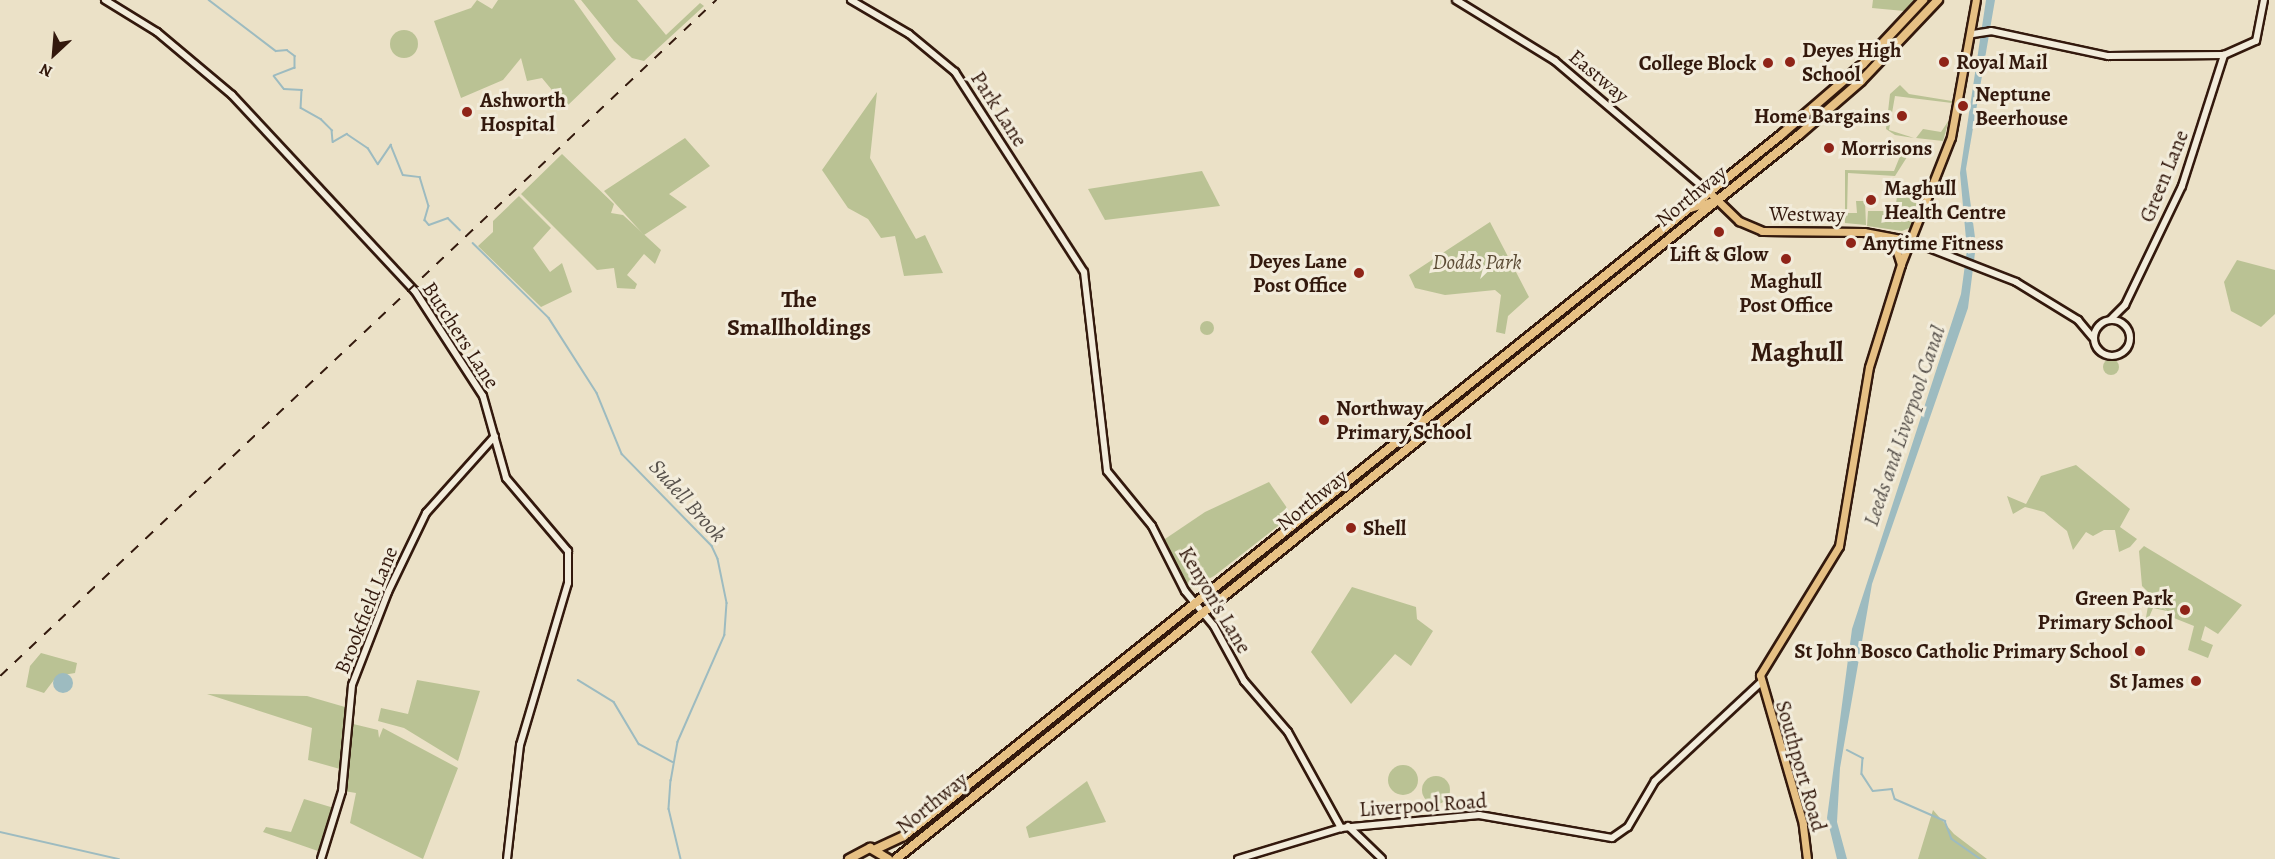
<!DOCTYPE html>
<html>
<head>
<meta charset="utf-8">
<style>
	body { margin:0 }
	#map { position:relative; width:2275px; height:859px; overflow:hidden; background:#ebe1c7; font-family:Alegreya,serif }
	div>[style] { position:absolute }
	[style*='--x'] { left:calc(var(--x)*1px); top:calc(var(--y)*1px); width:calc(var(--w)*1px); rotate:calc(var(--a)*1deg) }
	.green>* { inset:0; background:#bac294 }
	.round { border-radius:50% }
	.water>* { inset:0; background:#9dbbc0 }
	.stream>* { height:1.5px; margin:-0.75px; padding:0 0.75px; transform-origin:0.75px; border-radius:0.75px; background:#9dbbc0 }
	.roads { filter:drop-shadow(2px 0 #33190d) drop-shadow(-2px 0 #33190d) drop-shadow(0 2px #33190d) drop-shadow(0 -2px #33190d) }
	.secondary>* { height:6px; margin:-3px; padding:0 3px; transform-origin:3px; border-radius:3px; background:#f2ecdb }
	.secondary>.ring { margin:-3px; padding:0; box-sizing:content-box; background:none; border:6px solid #f2ecdb; border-radius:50% }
	.primary>* { height:7px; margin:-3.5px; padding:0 3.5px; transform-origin:3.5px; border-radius:3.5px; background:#e6c084 }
	.highway>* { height:8px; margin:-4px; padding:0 4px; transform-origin:4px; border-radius:4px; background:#e6c084 }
	.rail>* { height:1.5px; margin-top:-0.75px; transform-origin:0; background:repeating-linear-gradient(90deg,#33190d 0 10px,transparent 0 20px) }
	.dots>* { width:16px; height:16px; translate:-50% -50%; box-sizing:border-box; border:3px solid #f2ecdb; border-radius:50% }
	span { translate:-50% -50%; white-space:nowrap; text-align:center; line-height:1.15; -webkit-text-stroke:6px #f2ecdb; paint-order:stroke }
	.poi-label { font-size:21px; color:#33190d; font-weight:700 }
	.left { translate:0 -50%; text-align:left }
	.right { translate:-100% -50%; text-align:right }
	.street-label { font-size:21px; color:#33190d }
	.park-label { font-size:21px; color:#5c4c36; font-style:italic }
	.water-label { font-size:22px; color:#58524c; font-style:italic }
	.quarter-label { font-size:24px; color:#33190d; font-weight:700 }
	.district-label { font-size:27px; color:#33190d; font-weight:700 }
	.north { position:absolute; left:24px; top:24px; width:60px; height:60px; -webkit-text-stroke:4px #f2ecdb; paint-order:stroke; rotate:206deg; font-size:16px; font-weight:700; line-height:24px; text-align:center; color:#33190d }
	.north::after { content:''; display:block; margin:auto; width:21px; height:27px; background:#33190d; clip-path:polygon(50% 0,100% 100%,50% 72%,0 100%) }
</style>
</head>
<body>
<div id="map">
	<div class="green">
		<i style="clip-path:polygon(477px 0,492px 9px,498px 0,574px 0,616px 59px,566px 107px,542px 78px,527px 81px,521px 58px,503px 80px,461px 98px,434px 21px,471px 8px)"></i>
		<i style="clip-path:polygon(581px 0,637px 0,666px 35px,700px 3px,704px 6px,644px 61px,632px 58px,614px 41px)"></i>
		<i style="clip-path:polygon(1873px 0,1914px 0,1904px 11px,1872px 8px)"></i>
		<i class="round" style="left:390px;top:30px;width:28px;height:28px"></i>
		<i style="clip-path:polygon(1900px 85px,1909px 94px,1952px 101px,1952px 103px,1895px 96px,1889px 130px,1914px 138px,1895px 135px,1886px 129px,1890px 94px)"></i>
		<i style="clip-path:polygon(877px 92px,870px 158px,916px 239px,925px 235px,943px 273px,904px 276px,895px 236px,881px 238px,868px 219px,848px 208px,822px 170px)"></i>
		<i style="clip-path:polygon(1949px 120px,1943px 141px,1916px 138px,1923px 129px,1941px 132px)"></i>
		<i style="clip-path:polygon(685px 138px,710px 166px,669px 194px,687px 207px,644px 235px,604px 191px)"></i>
		<i style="clip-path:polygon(1905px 144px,1914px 146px,1895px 176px,1848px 173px,1847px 213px,1857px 213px,1856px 201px,1865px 201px,1866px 225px,1845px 223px,1845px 170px,1894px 171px)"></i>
		<i style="clip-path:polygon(562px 154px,614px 204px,611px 213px,623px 215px,661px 250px,655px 264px,644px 254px,627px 275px,637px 284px,635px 289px,617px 288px,614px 268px,597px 270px,521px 194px)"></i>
		<i style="clip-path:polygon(1202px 171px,1220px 206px,1105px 220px,1088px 189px)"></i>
		<i style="clip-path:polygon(1898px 190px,1923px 199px,1912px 227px,1902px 231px,1867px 226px,1868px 211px,1884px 211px,1885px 203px,1886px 210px,1895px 210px)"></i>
		<i style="clip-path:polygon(519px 196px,551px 228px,533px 248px,550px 272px,562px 263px,572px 292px,541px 307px,478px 246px,493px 232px,493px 221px)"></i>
		<i style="clip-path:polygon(1490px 222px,1529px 297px,1508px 316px,1505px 334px,1496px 332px,1501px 295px,1495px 290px,1445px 295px,1415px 288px,1409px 275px)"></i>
		<i style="clip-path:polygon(2237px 260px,2275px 270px,2275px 314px,2261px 327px,2231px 311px,2224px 282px)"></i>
		<i class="round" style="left:1200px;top:321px;width:14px;height:14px"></i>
		<i class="round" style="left:2103px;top:359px;width:16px;height:16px"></i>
		<i style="clip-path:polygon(2076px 465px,2130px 509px,2120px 527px,2137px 539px,2130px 547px,2119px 552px,2115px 530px,2104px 530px,2093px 536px,2086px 532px,2073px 550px,2067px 531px,2044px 512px,2025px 507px,2013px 514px,2007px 496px,2026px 504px,2041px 476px)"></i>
		<i style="clip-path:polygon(1269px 482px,1292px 515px,1214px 576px,1186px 591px,1162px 541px,1205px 512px)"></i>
		<i style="clip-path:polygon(2144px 546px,2242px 605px,2218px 634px,2205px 626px,2201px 640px,2213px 645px,2208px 658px,2188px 650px,2194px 626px,2174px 618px,2142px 586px,2139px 551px)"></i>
		<i style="clip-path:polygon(1352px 587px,1416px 607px,1417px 619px,1433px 631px,1411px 666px,1395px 654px,1351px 704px,1311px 652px)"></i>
		<i style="clip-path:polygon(2141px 590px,2167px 611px,2153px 608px,2144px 629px,2148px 606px,2137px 601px)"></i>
		<i style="clip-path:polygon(41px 653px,77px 663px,75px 673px,57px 676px,44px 693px,26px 687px,30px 666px)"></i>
		<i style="clip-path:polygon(417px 680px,480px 691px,458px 761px,404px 728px,378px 721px,381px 708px,408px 714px)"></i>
		<i style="clip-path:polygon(207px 694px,307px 696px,345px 707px,340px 769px,308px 760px,312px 728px)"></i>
		<i style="clip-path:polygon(349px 723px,378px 730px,379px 738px,383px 728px,458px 768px,423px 859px,350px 823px,356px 793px,344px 791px)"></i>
		<i class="round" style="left:1388px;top:765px;width:30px;height:30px"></i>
		<i class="round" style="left:1422px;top:776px;width:28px;height:28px"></i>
		<i style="clip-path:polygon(1087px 781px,1106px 822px,1029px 838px,1026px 827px)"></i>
		<i style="clip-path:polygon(304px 799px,334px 808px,318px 851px,263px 832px,266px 827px,291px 832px)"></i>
		<i style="clip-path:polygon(1933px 810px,1954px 834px,1987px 859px,1918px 859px)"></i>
	</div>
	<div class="water">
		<i style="clip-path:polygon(1986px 0,1995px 0,1966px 169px,1976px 245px,1968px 308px,1872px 584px,1840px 768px,1837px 822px,1847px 859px,1837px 859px,1827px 818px,1852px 629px,1961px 294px,1967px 250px,1960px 173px)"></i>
		<i class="round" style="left:53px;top:673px;width:20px;height:20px"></i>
	</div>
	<div class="stream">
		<i style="--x:209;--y:0;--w:84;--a:37.3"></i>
		<i style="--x:276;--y:51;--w:11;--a:-5"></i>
		<i style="--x:287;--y:50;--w:10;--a:37"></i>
		<i style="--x:295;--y:56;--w:12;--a:90"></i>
		<i style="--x:295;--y:68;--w:22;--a:159"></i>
		<i style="--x:274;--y:76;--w:16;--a:52"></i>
		<i style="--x:284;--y:89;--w:18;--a:3"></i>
		<i style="--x:302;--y:90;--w:18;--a:93"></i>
		<i style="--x:301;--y:108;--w:23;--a:29"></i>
		<i style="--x:321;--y:119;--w:16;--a:45"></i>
		<i style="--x:332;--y:130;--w:12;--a:85"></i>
		<i style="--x:333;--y:142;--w:16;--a:-30"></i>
		<i style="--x:347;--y:134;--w:25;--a:34"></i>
		<i style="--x:368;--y:148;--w:19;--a:58"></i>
		<i style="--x:378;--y:164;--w:23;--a:-56"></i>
		<i style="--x:391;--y:145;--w:32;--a:68"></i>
		<i style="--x:403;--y:175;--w:17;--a:7"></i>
		<i style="--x:420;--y:177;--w:30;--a:73"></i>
		<i style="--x:429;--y:206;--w:15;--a:106"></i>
		<i style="--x:425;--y:220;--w:6;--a:51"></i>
		<i style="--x:429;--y:225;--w:20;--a:-20"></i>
		<i style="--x:448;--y:218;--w:17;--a:45"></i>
		<i style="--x:473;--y:243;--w:107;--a:44.6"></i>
		<i style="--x:549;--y:318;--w:89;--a:57.4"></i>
		<i style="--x:597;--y:393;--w:66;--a:67.7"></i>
		<i style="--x:622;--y:454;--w:129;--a:45.6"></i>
		<i style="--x:712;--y:546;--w:14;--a:65"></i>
		<i style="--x:718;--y:559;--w:45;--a:78.4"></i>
		<i style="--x:727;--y:603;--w:32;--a:94"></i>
		<i style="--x:725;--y:635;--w:117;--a:113.7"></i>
		<i style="--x:678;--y:742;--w:39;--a:100"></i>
		<i style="--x:671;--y:780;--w:29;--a:94"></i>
		<i style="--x:669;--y:809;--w:51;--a:76.5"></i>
		<i style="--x:578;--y:680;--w:42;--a:31.4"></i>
		<i style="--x:614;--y:702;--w:49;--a:59.2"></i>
		<i style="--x:639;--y:744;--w:38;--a:28"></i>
		<i style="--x:1847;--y:750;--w:18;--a:27"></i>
		<i style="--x:1863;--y:758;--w:16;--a:94"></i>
		<i style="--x:1862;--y:774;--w:20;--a:57"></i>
		<i style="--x:1873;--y:791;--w:19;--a:-6"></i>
		<i style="--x:1892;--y:789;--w:10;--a:73"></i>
		<i style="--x:1895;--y:799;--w:55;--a:23.7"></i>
		<i style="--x:1945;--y:821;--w:19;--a:69"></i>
		<i style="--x:1952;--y:839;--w:35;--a:35"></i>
		<i style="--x:0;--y:832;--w:122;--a:12.8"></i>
	</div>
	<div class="roads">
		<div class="secondary">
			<i style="--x:105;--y:0;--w:61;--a:31.6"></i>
			<i style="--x:157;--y:32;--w:98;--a:40"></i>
			<i style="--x:232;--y:95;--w:268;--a:47"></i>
			<i style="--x:415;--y:291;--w:125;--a:57.1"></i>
			<i style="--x:483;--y:396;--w:85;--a:74.3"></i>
			<i style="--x:506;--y:478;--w:96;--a:49.7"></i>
			<i style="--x:568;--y:551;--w:32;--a:90"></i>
			<i style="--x:568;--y:583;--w:169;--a:106.5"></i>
			<i style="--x:520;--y:745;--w:115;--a:96.5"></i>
			<i style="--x:851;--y:0;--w:67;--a:30.4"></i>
			<i style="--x:909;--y:34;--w:60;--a:39.6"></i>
			<i style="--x:955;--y:72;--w:238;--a:57.2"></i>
			<i style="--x:1084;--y:272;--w:200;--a:83.4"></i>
			<i style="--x:1107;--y:471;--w:71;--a:50.7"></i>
			<i style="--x:1152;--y:526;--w:73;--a:63.1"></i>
			<i style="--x:1185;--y:591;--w:45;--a:50.4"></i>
			<i style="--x:1214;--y:626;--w:63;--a:61.4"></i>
			<i style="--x:1244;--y:681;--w:67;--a:49.2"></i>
			<i style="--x:1288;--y:732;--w:110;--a:61.1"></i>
			<i style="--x:1456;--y:0;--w:116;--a:31.6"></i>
			<i style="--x:1555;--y:61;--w:202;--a:40.4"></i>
			<i style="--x:1973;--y:34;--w:18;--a:-9"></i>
			<i style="--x:1991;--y:31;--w:120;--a:12.1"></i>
			<i style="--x:2108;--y:56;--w:116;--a:-0.5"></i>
			<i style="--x:2224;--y:55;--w:35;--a:-24"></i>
			<i style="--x:2256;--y:41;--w:42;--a:-79"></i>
			<i style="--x:1911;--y:241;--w:113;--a:21.3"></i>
			<i style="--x:2016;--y:282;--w:73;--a:31.5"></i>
			<i style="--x:2078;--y:320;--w:23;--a:50"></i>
			<i style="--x:2111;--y:319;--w:20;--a:-45"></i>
			<i style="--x:2125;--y:305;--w:132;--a:-64.4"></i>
			<i style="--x:2182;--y:186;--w:138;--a:-72.2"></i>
			<i class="ring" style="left:2094px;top:320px;width:30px;height:30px"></i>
			<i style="--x:1348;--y:826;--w:47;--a:44.1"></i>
			<i style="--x:321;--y:859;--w:71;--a:-72.8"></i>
			<i style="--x:342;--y:791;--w:106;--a:-84.6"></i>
			<i style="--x:352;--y:685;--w:100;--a:-68.8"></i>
			<i style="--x:388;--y:592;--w:88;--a:-64.3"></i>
			<i style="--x:426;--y:513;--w:103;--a:-48.1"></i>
			<i style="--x:1238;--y:859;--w:108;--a:-16.8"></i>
			<i style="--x:1341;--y:828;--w:139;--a:-5.4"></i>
			<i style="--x:1479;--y:815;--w:135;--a:9.8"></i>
			<i style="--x:1612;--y:838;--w:19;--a:-35"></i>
			<i style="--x:1628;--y:827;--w:53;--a:-59.6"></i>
			<i style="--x:1655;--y:781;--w:144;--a:-43"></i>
		</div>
		<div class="primary">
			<i style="--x:1709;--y:192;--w:42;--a:44"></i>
			<i style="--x:1739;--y:221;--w:25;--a:23"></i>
			<i style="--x:1762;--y:231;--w:102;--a:0.6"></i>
			<i style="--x:1864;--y:232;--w:48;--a:10.8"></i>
			<i style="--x:1690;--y:208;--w:27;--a:-17"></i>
			<i style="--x:1880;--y:236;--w:21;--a:39"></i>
			<i style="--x:1896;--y:249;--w:16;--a:72"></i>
			<i style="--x:1807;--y:859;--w:35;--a:-97"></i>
			<i style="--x:1803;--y:824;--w:155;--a:-106.1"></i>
			<i style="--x:1760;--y:675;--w:151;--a:-58.5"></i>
			<i style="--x:1839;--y:546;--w:181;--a:-80.5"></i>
			<i style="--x:1869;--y:367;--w:108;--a:-72.7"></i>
			<i style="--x:1901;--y:264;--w:136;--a:-68.5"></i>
			<i style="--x:1951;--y:137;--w:139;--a:-79.7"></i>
		</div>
		<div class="highway">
			<i style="--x:876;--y:849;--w:31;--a:-25"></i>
			<i style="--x:904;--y:836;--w:1124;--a:-38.64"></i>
			<i style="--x:1782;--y:134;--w:107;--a:-40.8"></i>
			<i style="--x:1863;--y:64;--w:88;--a:-46.8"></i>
			<i style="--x:849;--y:859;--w:24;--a:-28"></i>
			<i style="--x:870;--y:848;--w:21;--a:31"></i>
			<i style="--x:896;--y:859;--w:1159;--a:-38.73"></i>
			<i style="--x:1800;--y:134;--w:81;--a:-41"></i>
			<i style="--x:1861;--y:81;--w:112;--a:-46.5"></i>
		</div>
	</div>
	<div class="rail">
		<i style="--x:0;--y:676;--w:985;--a:-43.35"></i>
	</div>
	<div class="dots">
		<i style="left:1790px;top:62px;background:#8f2418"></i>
		<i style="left:1944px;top:62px;background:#8f2418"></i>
		<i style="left:1768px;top:63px;background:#8f2418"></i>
		<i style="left:1963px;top:106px;background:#8f2418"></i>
		<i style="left:467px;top:112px;background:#8f2418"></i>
		<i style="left:1902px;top:116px;background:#8f2418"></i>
		<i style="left:1829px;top:148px;background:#8f2418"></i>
		<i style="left:1871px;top:200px;background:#8f2418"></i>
		<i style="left:1719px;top:232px;background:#8f2418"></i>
		<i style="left:1851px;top:243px;background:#8f2418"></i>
		<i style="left:1786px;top:259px;background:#8f2418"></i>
		<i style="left:1359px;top:273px;background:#8f2418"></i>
		<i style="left:1324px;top:420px;background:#8f2418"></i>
		<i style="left:1351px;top:528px;background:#8f2418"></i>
		<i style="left:2185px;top:610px;background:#8f2418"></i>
		<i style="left:2140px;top:651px;background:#8f2418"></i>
		<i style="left:2196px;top:681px;background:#8f2418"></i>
	</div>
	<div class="poi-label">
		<span class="left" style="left:1802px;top:62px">Deyes High<br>School</span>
		<span class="left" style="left:1956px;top:62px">Royal Mail</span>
		<span class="right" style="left:1756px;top:63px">College Block</span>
		<span class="left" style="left:1975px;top:106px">Neptune<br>Beerhouse</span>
		<span class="left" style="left:480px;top:112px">Ashworth<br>Hospital</span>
		<span class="right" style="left:1890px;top:116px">Home Bargains</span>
		<span class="left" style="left:1841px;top:148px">Morrisons</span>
		<span class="left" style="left:1884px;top:200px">Maghull<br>Health Centre</span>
		<span class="left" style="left:1863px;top:243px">Anytime Fitness</span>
		<span style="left:1719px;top:254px">Lift &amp; Glow</span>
		<span class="right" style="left:1347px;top:273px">Deyes Lane<br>Post Office</span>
		<span style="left:1786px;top:293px">Maghull<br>Post Office</span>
		<span class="left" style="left:1336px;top:420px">Northway<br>Primary School</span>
		<span class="left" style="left:1363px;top:528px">Shell</span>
		<span class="right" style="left:2173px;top:610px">Green Park<br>Primary School</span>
		<span class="right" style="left:2128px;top:651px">St John Bosco Catholic Primary School</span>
		<span class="right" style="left:2184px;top:681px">St James</span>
	</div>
	<div class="street-label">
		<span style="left:1599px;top:76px;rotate:40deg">Eastway</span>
		<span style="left:999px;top:109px;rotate:57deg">Park Lane</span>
		<span style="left:2164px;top:176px;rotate:-68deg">Green Lane</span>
		<span style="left:1691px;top:196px;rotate:-39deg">Northway</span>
		<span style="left:1807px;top:214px;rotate:1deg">Westway</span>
		<span style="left:461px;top:335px;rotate:57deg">Butchers Lane</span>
		<span style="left:1312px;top:500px;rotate:-39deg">Northway</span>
		<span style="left:1215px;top:600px;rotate:59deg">Kenyon's Lane</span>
		<span style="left:366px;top:610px;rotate:-68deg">Brookfield Lane</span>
		<span style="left:1801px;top:766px;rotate:74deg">Southport Road</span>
		<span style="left:932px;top:803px;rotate:-39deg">Northway</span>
		<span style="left:1423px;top:805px;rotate:-4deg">Liverpool Road</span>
	</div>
	<div class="park-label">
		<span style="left:1477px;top:262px">Dodds Park</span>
	</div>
	<div class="water-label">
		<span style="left:1905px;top:426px;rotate:-71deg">Leeds and Liverpool Canal</span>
		<span style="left:687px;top:501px;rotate:48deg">Sudell Brook</span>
	</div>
	<div class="quarter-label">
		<span style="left:799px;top:314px">The<br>Smallholdings</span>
	</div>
	<div class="district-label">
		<span style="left:1797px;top:353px">Maghull</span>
	</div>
	<div class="north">N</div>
</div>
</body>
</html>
